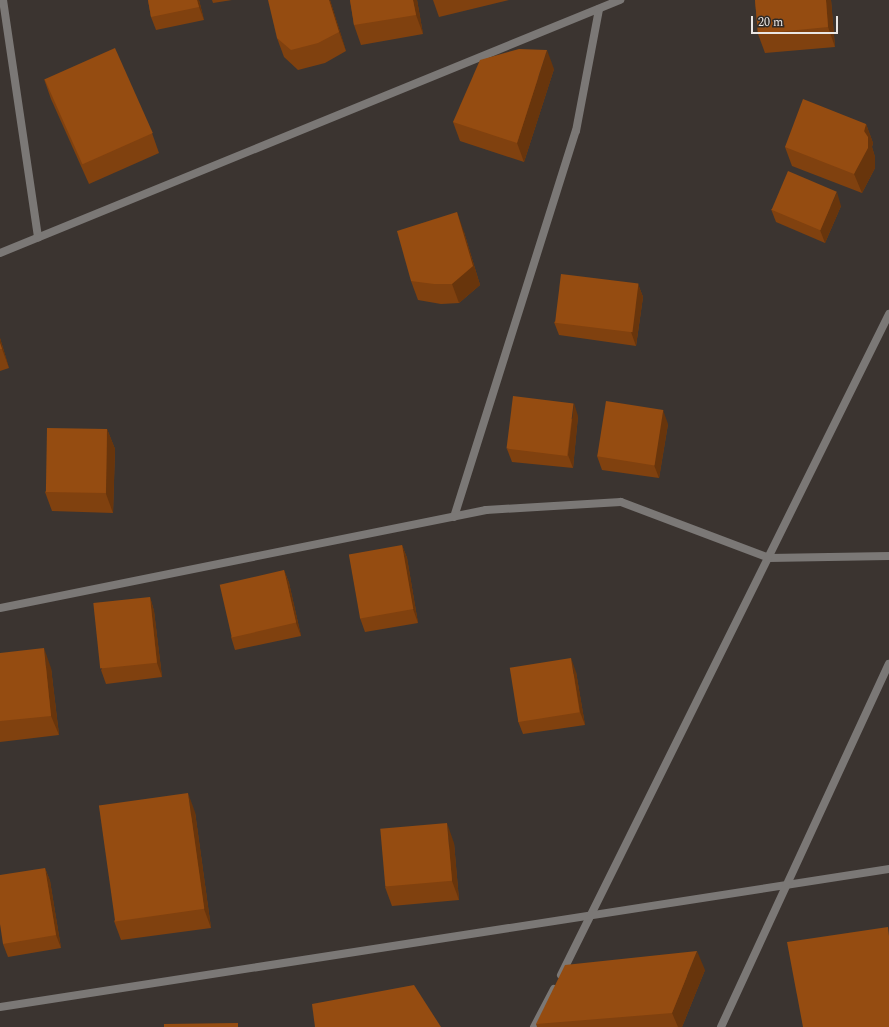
<!DOCTYPE html>
<html>
<head>
<meta charset="utf-8">
<style>
	body { margin:0 }
	#map { position:relative; width:889px; height:1027px; overflow:hidden; background:#3b3430; font-family:Spectral,serif }
	div>[style] { position:absolute }
	[style*='--x'] { left:calc(var(--x)*1px); top:calc(var(--y)*1px); width:calc(var(--w)*1px); rotate:calc(var(--a)*1deg) }
	.minor>* { height:8px; margin:-4px; padding:0 4px; transform-origin:4px; border-radius:4px; background:#7b7876 }
	.wall>* { inset:0; background:#80410f }
	.shaded-wall>* { inset:0; background:#68350c }
	.building>* { inset:0; background:#954c11; transform-origin:0 0 }
	span { translate:-50% -50%; white-space:nowrap; text-align:center; line-height:1.15; -webkit-text-stroke:3px #302a26; paint-order:stroke }
	.scale { position:absolute; left:751px; top:16px; width:87px; height:18px; box-sizing:border-box; border:2px solid #eae6e3; border-top:0; padding-left:5px; font-size:12px; line-height:14px; white-space:nowrap; color:#eae6e3; -webkit-text-stroke:3px #302a26; paint-order:stroke }
</style>
</head>
<body>
<div id="map">
	<div class="minor">
		<i style="--x:3;--y:0;--w:240;--a:81.6"></i>
		<i style="--x:0;--y:253;--w:670;--a:-22.2"></i>
		<i style="--x:454;--y:517;--w:405;--a:-72.5"></i>
		<i style="--x:576;--y:131;--w:124;--a:-79.3"></i>
		<i style="--x:0;--y:608;--w:496;--a:-11.4"></i>
		<i style="--x:486;--y:510;--w:135;--a:-3.4"></i>
		<i style="--x:621;--y:502;--w:158;--a:20.7"></i>
		<i style="--x:769;--y:558;--w:120;--a:-1"></i>
		<i style="--x:561;--y:975;--w:738;--a:-63.61"></i>
		<i style="--x:0;--y:1007;--w:900;--a:-8.82"></i>
		<i style="--x:534;--y:1027;--w:43;--a:-62.2"></i>
		<i style="--x:721;--y:1027;--w:400;--a:-65.2"></i>
	</div>
	<div class="wall">
		<i style="clip-path:polygon(148px 0,199px 0,204px 20px,156px 30px,151px 17px)"></i>
		<i style="clip-path:polygon(212px 0,232px 0,213px 3px)"></i>
		<i style="clip-path:polygon(330px 0,346px 51px,325px 63px,298px 70px,284px 57px,277px 38px)"></i>
		<i style="clip-path:polygon(350px 0,417px 0,423px 34px,361px 45px,354px 25px)"></i>
		<i style="clip-path:polygon(433px 0,509px 0,439px 17px)"></i>
		<i style="clip-path:polygon(755px 0,831px 0,835px 47px,765px 53px,758px 34px)"></i>
		<i style="clip-path:polygon(554px 69px,524px 162px,460px 141px,453px 122px)"></i>
		<i style="clip-path:polygon(44px 79px,152px 133px,159px 153px,89px 184px,51px 99px)"></i>
		<i style="clip-path:polygon(866px 124px,873px 143px,872px 147px,875px 157px,875px 168px,862px 193px,792px 166px,785px 147px)"></i>
		<i style="clip-path:polygon(841px 206px,825px 243px,776px 222px,771px 209px)"></i>
		<i style="clip-path:polygon(464px 232px,480px 285px,459px 303px,441px 304px,418px 300px,411px 281px)"></i>
		<i style="clip-path:polygon(638px 284px,643px 297px,636px 346px,559px 335px,554px 322px)"></i>
		<i style="clip-path:polygon(0 338px,9px 368px,0 371px)"></i>
		<i style="clip-path:polygon(578px 416px,573px 468px,512px 462px,507px 449px)"></i>
		<i style="clip-path:polygon(668px 424px,659px 478px,602px 470px,597px 456px)"></i>
		<i style="clip-path:polygon(107px 429px,115px 449px,113px 513px,52px 511px,45px 492px)"></i>
		<i style="clip-path:polygon(402px 545px,407px 558px,418px 623px,365px 632px,360px 618px)"></i>
		<i style="clip-path:polygon(284px 570px,289px 583px,301px 636px,235px 650px,231px 637px)"></i>
		<i style="clip-path:polygon(150px 597px,154px 611px,162px 677px,106px 684px,101px 670px)"></i>
		<i style="clip-path:polygon(0 653px,51px 668px,59px 735px,0 742px)"></i>
		<i style="clip-path:polygon(576px 672px,585px 725px,523px 734px,518px 721px)"></i>
		<i style="clip-path:polygon(195px 812px,211px 928px,121px 940px,114px 921px)"></i>
		<i style="clip-path:polygon(454px 843px,459px 900px,392px 906px,385px 887px)"></i>
		<i style="clip-path:polygon(45px 868px,50px 881px,61px 948px,8px 957px,3px 944px)"></i>
		<i style="clip-path:polygon(705px 970px,682px 1027px,537px 1027px,536px 1024px)"></i>
	</div>
	<div class="shaded-wall">
		<i style="clip-path:polygon(197px 0,199px 0,204px 20px,199px 7px)"></i>
		<i style="clip-path:polygon(329px 0,330px 0,346px 51px,339px 32px)"></i>
		<i style="clip-path:polygon(413px 0,417px 0,423px 34px,416px 15px)"></i>
		<i style="clip-path:polygon(826px 0,831px 0,835px 47px,828px 27px)"></i>
		<i style="clip-path:polygon(547px 50px,554px 69px,524px 162px,517px 143px)"></i>
		<i style="clip-path:polygon(866px 124px,873px 143px,872px 147px,875px 157px,875px 168px,862px 193px,854px 174px)"></i>
		<i style="clip-path:polygon(837px 192px,841px 206px,825px 243px,820px 230px)"></i>
		<i style="clip-path:polygon(457px 212px,464px 232px,480px 285px,459px 303px,452px 284px)"></i>
		<i style="clip-path:polygon(638px 284px,643px 297px,636px 346px,631px 332px)"></i>
		<i style="clip-path:polygon(0 338px,9px 368px,2px 349px,0 343px)"></i>
		<i style="clip-path:polygon(574px 403px,578px 416px,573px 468px,568px 455px)"></i>
		<i style="clip-path:polygon(663px 410px,668px 424px,659px 478px,654px 465px)"></i>
		<i style="clip-path:polygon(107px 429px,115px 449px,113px 513px,106px 494px)"></i>
		<i style="clip-path:polygon(402px 545px,407px 558px,418px 623px,413px 609px)"></i>
		<i style="clip-path:polygon(284px 570px,289px 583px,301px 636px,296px 623px)"></i>
		<i style="clip-path:polygon(150px 597px,154px 611px,162px 677px,157px 663px)"></i>
		<i style="clip-path:polygon(44px 648px,51px 668px,59px 735px,51px 716px)"></i>
		<i style="clip-path:polygon(571px 658px,576px 672px,585px 725px,580px 712px)"></i>
		<i style="clip-path:polygon(188px 793px,195px 812px,211px 928px,204px 909px)"></i>
		<i style="clip-path:polygon(447px 823px,454px 843px,459px 900px,452px 881px)"></i>
		<i style="clip-path:polygon(45px 868px,50px 881px,61px 948px,56px 935px)"></i>
		<i style="clip-path:polygon(697px 951px,705px 970px,682px 1027px,678px 1027px,672px 1013px)"></i>
	</div>
	<div class="building">
		<i style="clip-path:polygon(148px 0,197px 0,199px 7px,151px 17px)"></i>
		<i style="clip-path:polygon(268px 0,329px 0,339px 32px,318px 43px,291px 50px,277px 38px)"></i>
		<i style="clip-path:polygon(350px 0,413px 0,416px 15px,354px 25px)"></i>
		<i style="clip-path:polygon(755px 0,826px 0,828px 27px,758px 34px)"></i>
		<i style="left:115px;top:48px;width:93px;height:77px;rotate:66deg"></i>
		<i style="clip-path:polygon(519px 49px,547px 50px,517px 143px,453px 122px,480px 60px)"></i>
		<i style="clip-path:polygon(803px 99px,866px 124px,864px 131px,868px 137px,868px 148px,854px 174px,785px 147px)"></i>
		<i style="left:788px;top:171px;width:53px;height:42px;rotate:23deg"></i>
		<i style="clip-path:polygon(457px 212px,473px 266px,452px 284px,434px 284px,411px 281px,397px 231px)"></i>
		<i style="left:561px;top:274px;width:78px;height:49px;rotate:7deg"></i>
		<i style="clip-path:polygon(0 343px,2px 349px,0 349px)"></i>
		<i style="left:513px;top:396px;width:61px;height:53px;rotate:7deg"></i>
		<i style="left:606px;top:401px;width:58px;height:56px;rotate:9deg"></i>
		<i style="left:47px;top:428px;width:60px;height:64px;rotate:1deg"></i>
		<i style="left:402px;top:545px;width:65px;height:54px;rotate:80deg"></i>
		<i style="left:284px;top:570px;width:54px;height:66px;rotate:77deg"></i>
		<i style="left:150px;top:597px;width:66px;height:57px;rotate:84deg"></i>
		<i style="clip-path:polygon(44px 648px,51px 716px,0 721px,0 653px)"></i>
		<i style="left:571px;top:658px;width:55px;height:62px;rotate:81deg"></i>
		<i style="left:188px;top:793px;width:117px;height:90px;rotate:82deg"></i>
		<i style="left:447px;top:823px;width:58px;height:67px;rotate:85deg"></i>
		<i style="clip-path:polygon(45px 868px,56px 935px,3px 944px,0 924px,0 875px)"></i>
		<i style="clip-path:polygon(888px 927px,889px 936px,889px 1027px,803px 1027px,787px 942px)"></i>
		<i style="clip-path:polygon(697px 951px,672px 1013px,536px 1024px,565px 965px)"></i>
		<i style="clip-path:polygon(414px 985px,441px 1027px,315px 1027px,312px 1004px)"></i>
		<i style="clip-path:polygon(238px 1023px,238px 1027px,164px 1027px,164px 1024px)"></i>
	</div>
	<div class="scale">20 m</div>
</div>
</body>
</html>
